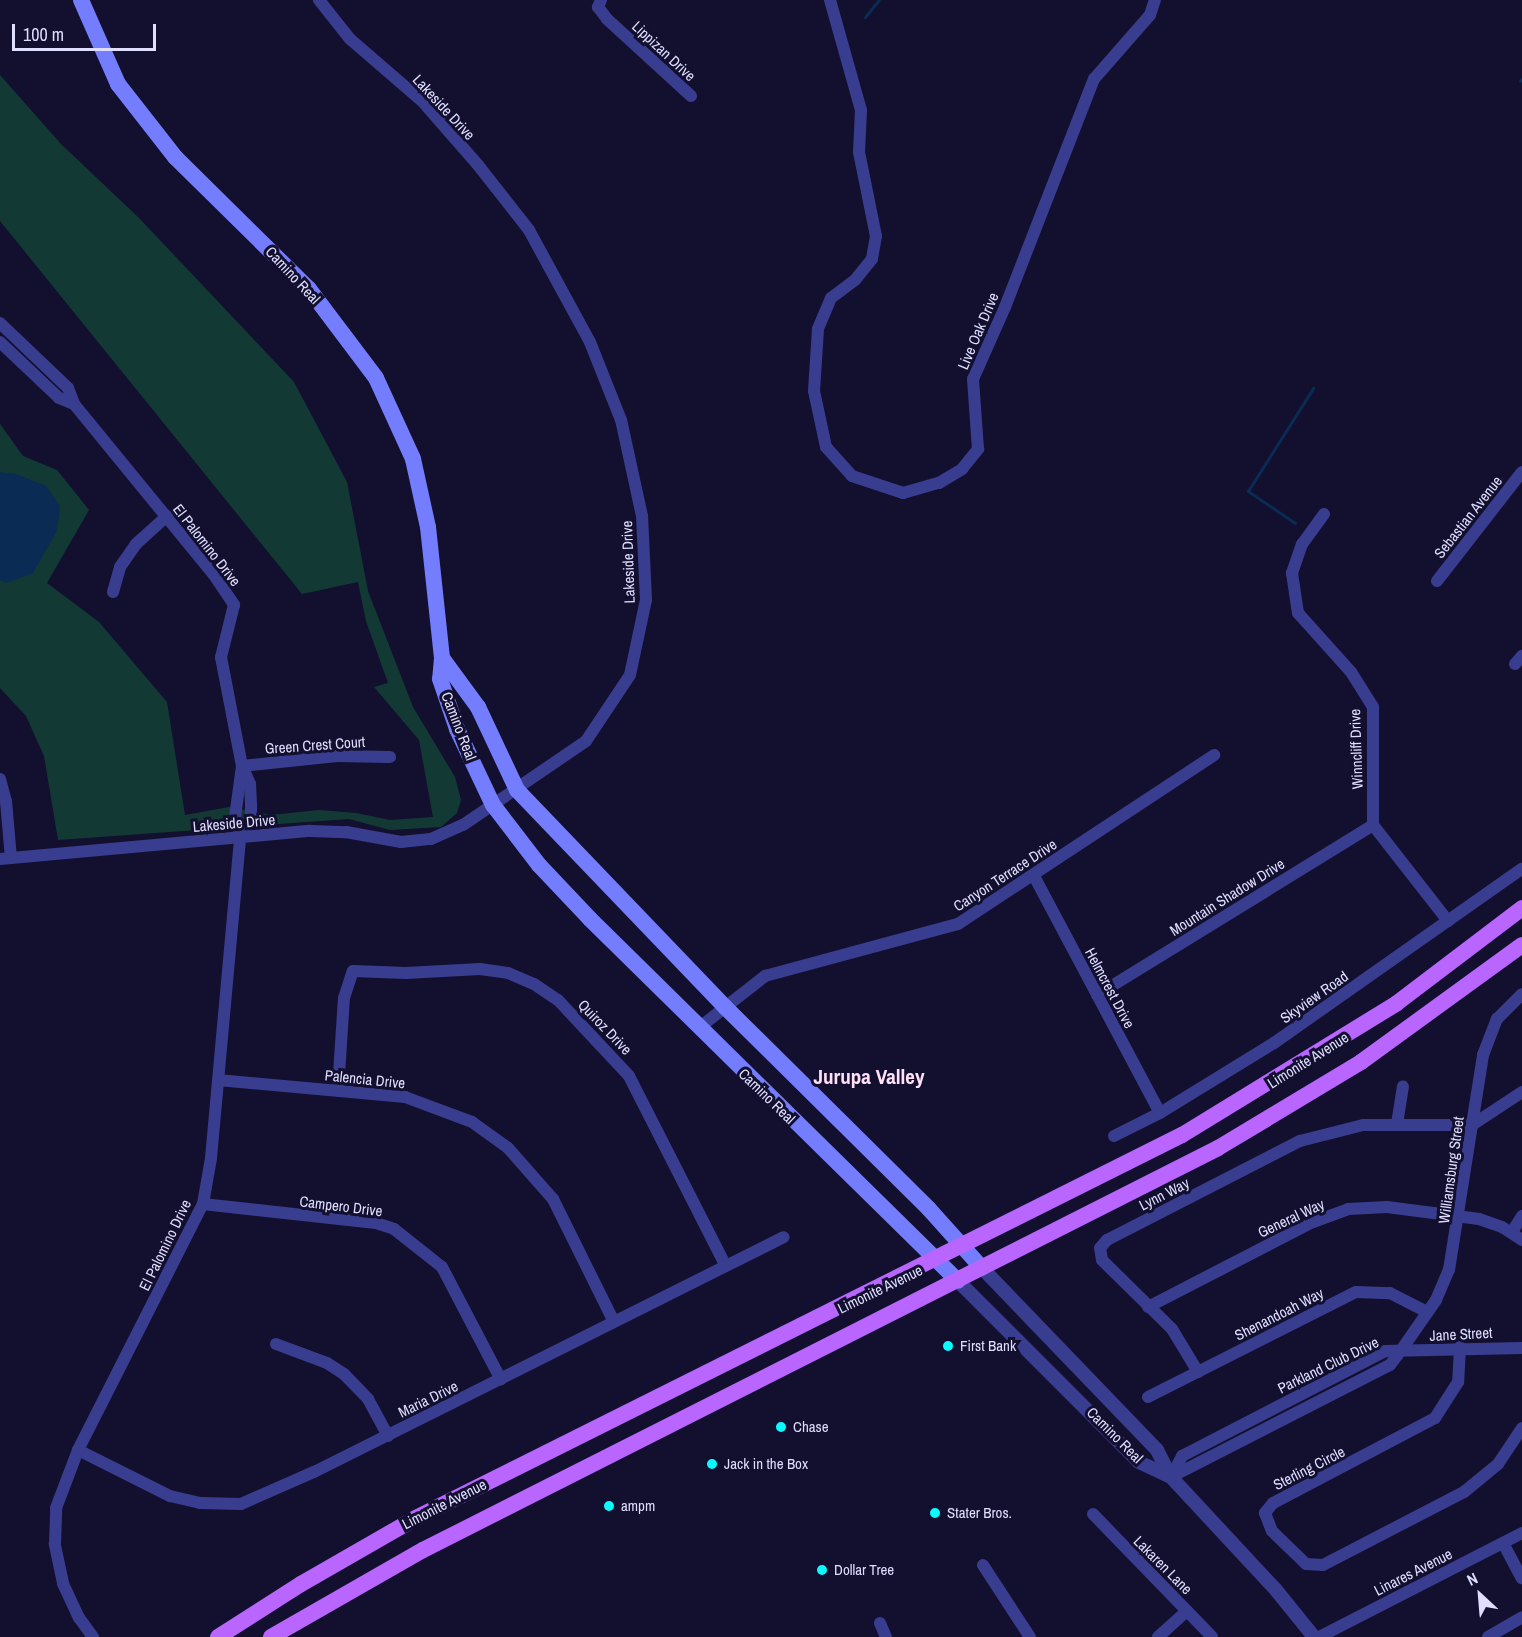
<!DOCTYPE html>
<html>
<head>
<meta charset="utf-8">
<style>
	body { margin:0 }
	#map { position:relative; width:1522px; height:1637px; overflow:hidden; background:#13102f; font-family:"Archivo Narrow",sans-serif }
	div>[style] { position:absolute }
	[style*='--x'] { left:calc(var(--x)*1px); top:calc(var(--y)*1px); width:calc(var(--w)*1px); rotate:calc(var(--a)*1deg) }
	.green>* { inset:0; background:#133935 }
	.water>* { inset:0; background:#0a2b54 }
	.stream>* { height:3px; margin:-1.5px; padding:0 1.5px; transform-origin:1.5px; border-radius:1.5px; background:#0a2b54 }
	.minor>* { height:12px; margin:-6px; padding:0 6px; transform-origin:6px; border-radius:6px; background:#393d90 }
	.tertiary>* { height:14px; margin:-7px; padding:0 7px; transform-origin:7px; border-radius:7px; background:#393d90 }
	.secondary>* { height:16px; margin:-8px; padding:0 8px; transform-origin:8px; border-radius:8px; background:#757dff }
	.primary>* { height:16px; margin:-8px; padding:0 8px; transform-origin:8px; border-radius:8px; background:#b965ff }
	.dots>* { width:16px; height:16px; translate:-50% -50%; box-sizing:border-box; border:3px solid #13102f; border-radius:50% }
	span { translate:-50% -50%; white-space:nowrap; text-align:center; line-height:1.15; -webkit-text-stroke:6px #13102f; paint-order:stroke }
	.street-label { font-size:15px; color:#dfdeff }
	.poi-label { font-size:15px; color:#dfdeff }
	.left { translate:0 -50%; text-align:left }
	.district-label { font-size:21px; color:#ffe0f6; font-weight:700 }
	.north { position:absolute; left:1450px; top:1565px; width:60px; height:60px; -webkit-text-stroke:4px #13102f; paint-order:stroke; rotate:334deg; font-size:16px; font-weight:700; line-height:24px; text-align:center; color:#dfdeff }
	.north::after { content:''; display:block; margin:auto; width:21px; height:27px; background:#dfdeff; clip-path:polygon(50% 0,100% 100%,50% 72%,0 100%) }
	.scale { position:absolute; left:12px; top:24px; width:144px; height:27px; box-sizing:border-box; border:3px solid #dfdeff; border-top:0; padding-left:8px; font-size:18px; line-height:21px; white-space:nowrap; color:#dfdeff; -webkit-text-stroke:4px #13102f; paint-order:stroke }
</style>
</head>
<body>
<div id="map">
	<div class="green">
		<i style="clip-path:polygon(0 75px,61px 144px,139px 218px,294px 382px,347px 482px,368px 591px,413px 707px,455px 777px,461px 800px,457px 813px,441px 827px,390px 830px,349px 819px,58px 840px,44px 756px,26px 716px,0 688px,0 424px,23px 456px,57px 470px,89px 510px,47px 583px,99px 622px,167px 702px,185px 815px,229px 807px,271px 815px,319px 810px,356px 813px,390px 820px,433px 817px,419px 740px,374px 687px,388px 683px,366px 621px,358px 582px,302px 594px,0 221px)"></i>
	</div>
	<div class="water">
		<i style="clip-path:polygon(0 472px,16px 474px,46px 486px,60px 506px,57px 531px,33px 573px,6px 583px,0 580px)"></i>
	</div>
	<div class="stream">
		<i style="--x:865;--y:17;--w:22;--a:-51"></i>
		<i style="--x:1520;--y:81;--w:3;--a:-45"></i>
		<i style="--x:1295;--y:523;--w:57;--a:-145.8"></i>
		<i style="--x:1248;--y:491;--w:122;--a:-57.7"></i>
	</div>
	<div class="minor">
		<i style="--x:601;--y:0;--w:8;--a:113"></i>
		<i style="--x:598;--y:7;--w:15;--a:53"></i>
		<i style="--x:607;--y:19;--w:114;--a:42.5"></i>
		<i style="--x:830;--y:0;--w:114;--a:74.3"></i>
		<i style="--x:861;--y:110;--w:42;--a:92.7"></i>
		<i style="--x:859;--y:152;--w:86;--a:78.6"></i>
		<i style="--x:876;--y:236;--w:23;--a:100"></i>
		<i style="--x:872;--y:259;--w:27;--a:129"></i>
		<i style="--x:855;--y:280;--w:30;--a:143"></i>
		<i style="--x:831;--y:298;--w:34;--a:113"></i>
		<i style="--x:818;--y:329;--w:62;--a:93.7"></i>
		<i style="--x:814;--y:391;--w:57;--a:77.9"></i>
		<i style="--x:826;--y:447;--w:39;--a:48"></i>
		<i style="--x:852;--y:476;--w:54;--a:18.4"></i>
		<i style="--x:903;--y:493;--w:37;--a:-16"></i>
		<i style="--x:939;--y:483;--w:27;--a:-31"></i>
		<i style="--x:962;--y:469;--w:26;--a:-51"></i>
		<i style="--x:978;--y:449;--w:70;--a:-94.1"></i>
		<i style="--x:973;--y:379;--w:79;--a:-66"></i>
		<i style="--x:1005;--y:307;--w:245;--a:-68.7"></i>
		<i style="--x:1094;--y:79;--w:85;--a:-48.8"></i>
		<i style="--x:1150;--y:15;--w:16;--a:-72"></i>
		<i style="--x:0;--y:323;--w:94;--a:43.7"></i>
		<i style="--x:68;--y:388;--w:17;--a:69"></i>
		<i style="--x:74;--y:404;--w:221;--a:50.7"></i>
		<i style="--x:214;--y:575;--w:36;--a:56"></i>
		<i style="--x:234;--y:605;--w:54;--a:104"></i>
		<i style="--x:221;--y:657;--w:111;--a:79.1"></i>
		<i style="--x:242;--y:766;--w:96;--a:-6"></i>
		<i style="--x:337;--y:756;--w:53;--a:1.1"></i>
		<i style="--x:0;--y:342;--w:81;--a:43.5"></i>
		<i style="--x:59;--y:398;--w:16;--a:22"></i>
		<i style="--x:1324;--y:514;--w:37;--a:126"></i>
		<i style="--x:1302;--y:544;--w:31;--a:109"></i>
		<i style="--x:1292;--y:573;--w:40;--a:81.5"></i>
		<i style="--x:1298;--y:613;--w:79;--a:48.1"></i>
		<i style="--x:1351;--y:672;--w:41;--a:57.8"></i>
		<i style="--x:1373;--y:707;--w:118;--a:90"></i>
		<i style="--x:1373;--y:825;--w:122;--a:52"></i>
		<i style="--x:1437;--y:581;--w:138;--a:-52.1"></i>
		<i style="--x:113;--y:592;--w:26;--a:-74"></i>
		<i style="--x:120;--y:567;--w:28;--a:-55"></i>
		<i style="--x:136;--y:544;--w:42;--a:-42.1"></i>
		<i style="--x:1515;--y:664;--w:11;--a:-49"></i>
		<i style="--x:0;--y:779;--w:23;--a:75"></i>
		<i style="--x:6;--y:801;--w:57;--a:85"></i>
		<i style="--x:0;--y:859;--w:311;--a:-5.2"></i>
		<i style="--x:310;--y:831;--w:36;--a:2"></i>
		<i style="--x:346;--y:832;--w:56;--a:10.3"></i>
		<i style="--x:401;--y:842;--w:30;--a:-6"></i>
		<i style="--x:431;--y:839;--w:35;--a:-24"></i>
		<i style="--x:463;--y:825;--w:149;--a:-34.3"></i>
		<i style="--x:586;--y:741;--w:79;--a:-56.3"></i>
		<i style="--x:630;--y:675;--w:77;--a:-78"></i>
		<i style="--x:646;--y:600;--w:84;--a:-92.7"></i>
		<i style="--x:642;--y:516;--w:98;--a:-102.3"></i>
		<i style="--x:621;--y:420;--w:84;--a:-111.7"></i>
		<i style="--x:590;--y:342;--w:128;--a:-118.6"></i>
		<i style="--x:529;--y:230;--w:83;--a:-128.1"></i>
		<i style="--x:478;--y:165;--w:84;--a:-131.1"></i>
		<i style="--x:423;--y:102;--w:96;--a:-139.2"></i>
		<i style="--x:350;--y:39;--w:50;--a:-128.5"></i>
		<i style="--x:1034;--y:876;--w:268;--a:62"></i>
		<i style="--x:1097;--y:995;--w:324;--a:-31.6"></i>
		<i style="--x:700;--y:1027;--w:83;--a:-38.1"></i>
		<i style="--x:765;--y:976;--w:200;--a:-15.1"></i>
		<i style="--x:958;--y:924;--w:307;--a:-33.4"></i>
		<i style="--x:218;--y:1080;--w:188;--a:5.2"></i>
		<i style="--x:405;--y:1097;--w:72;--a:20.5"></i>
		<i style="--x:472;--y:1122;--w:44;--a:35.8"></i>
		<i style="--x:508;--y:1148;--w:68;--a:48.6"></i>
		<i style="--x:553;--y:1199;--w:137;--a:63.6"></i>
		<i style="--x:338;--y:1090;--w:92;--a:-86.3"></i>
		<i style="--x:344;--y:998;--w:28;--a:-72"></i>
		<i style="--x:353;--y:971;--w:53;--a:2.2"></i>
		<i style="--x:406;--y:973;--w:74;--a:-3.1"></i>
		<i style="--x:480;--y:969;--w:28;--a:8"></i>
		<i style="--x:508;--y:973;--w:28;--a:23"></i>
		<i style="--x:534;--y:984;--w:29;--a:34"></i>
		<i style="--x:558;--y:1000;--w:104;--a:46.9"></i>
		<i style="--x:629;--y:1076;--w:213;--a:63"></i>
		<i style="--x:1397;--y:1124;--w:38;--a:-81"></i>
		<i style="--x:1114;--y:1136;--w:51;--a:-26.6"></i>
		<i style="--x:1160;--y:1113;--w:134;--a:-31.6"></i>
		<i style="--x:1274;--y:1043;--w:303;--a:-35.1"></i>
		<i style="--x:203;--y:1204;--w:174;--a:6.3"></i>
		<i style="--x:376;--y:1223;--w:19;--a:18"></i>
		<i style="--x:394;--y:1229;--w:61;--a:38.4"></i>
		<i style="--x:442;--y:1267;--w:127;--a:62.4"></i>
		<i style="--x:1512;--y:1232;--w:19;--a:-58"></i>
		<i style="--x:1148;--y:1307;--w:186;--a:-27.3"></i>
		<i style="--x:1313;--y:1222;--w:37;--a:-20"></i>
		<i style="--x:1348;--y:1209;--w:39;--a:-3"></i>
		<i style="--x:1387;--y:1207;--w:93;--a:7.4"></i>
		<i style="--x:1479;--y:1219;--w:24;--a:19"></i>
		<i style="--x:1502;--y:1227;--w:24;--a:33"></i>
		<i style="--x:276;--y:1344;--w:54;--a:20.4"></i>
		<i style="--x:327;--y:1363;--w:20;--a:33"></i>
		<i style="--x:344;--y:1374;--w:35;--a:46"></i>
		<i style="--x:368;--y:1399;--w:42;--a:61.6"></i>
		<i style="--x:1460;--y:1347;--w:35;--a:93"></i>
		<i style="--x:1458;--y:1382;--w:43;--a:122.6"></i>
		<i style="--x:1435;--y:1418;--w:183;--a:152.3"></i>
		<i style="--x:1273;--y:1503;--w:13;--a:129"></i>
		<i style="--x:1265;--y:1513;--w:19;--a:69"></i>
		<i style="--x:1272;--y:1531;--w:47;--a:44.1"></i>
		<i style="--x:1306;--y:1564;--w:17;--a:3"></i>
		<i style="--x:1323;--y:1565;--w:159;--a:-27.4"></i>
		<i style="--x:1464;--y:1492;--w:44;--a:-39.5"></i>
		<i style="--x:1498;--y:1464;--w:43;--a:-56.3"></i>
		<i style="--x:1198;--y:1372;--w:50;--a:-121.2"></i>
		<i style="--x:1172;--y:1329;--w:98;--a:-135.4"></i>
		<i style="--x:1102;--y:1260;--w:12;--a:-99"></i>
		<i style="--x:1100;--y:1248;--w:11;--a:-49"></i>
		<i style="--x:1107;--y:1240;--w:217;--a:-27.2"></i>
		<i style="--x:1300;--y:1141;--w:65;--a:-14.3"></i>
		<i style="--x:1363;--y:1125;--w:109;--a:0"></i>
		<i style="--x:1472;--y:1125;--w:60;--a:-33.4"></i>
		<i style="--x:1148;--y:1397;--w:233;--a:-26.8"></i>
		<i style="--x:1356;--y:1292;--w:34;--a:2"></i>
		<i style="--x:1390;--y:1293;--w:42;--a:27.2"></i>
		<i style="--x:78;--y:1450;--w:103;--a:26.6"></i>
		<i style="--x:170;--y:1496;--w:31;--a:13"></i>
		<i style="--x:200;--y:1503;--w:41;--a:1.4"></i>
		<i style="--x:241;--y:1504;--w:80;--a:-23.7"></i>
		<i style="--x:314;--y:1472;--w:525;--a:-26.57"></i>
		<i style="--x:1171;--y:1477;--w:246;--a:-27.1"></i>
		<i style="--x:1390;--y:1365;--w:20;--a:-53"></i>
		<i style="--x:1402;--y:1349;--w:60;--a:-55.2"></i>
		<i style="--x:1436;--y:1300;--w:33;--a:-67"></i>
		<i style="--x:1449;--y:1270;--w:218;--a:-81"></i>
		<i style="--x:1483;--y:1055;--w:39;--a:-69"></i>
		<i style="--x:1497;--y:1019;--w:35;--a:-45"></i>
		<i style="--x:1171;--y:1477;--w:24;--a:-62"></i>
		<i style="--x:1182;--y:1456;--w:229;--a:-27.3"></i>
		<i style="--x:1385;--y:1351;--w:137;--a:-1.3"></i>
		<i style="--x:1093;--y:1514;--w:171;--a:45.9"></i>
		<i style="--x:1503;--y:1543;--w:40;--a:62"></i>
		<i style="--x:983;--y:1565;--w:86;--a:56.9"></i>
		<i style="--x:880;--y:1623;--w:15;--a:67"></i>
		<i style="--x:93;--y:1637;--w:24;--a:-126"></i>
		<i style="--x:79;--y:1618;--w:38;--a:-115"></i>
		<i style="--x:63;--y:1583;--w:40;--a:-102"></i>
		<i style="--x:55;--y:1544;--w:36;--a:-88"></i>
		<i style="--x:56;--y:1508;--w:62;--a:-69.2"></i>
		<i style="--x:78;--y:1450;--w:276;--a:-63.1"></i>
		<i style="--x:203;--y:1204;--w:47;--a:-80.1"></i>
		<i style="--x:211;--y:1158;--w:322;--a:-84.8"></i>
		<i style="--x:240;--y:837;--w:21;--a:-104"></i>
		<i style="--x:235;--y:817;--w:51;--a:-82.2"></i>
		<i style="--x:242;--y:766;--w:20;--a:66"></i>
		<i style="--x:250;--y:784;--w:22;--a:87"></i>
		<i style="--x:251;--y:806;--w:10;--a:90"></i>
		<i style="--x:251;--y:816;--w:24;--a:118"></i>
		<i style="--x:1158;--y:1637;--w:39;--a:-42"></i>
		<i style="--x:1319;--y:1637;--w:228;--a:-27.1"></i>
		<i style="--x:1488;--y:1637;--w:39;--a:-30"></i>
	</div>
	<div class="tertiary">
		<i style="--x:982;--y:1268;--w:252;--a:46.1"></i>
		<i style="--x:1157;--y:1450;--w:30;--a:63"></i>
		<i style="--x:1171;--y:1477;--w:154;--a:47.1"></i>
		<i style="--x:1276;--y:1590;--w:60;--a:51"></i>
		<i style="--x:958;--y:1281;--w:256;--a:45"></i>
		<i style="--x:1139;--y:1462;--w:35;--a:25"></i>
	</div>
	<div class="secondary">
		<i style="--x:81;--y:0;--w:92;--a:66.2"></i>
		<i style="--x:118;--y:84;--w:93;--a:52"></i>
		<i style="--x:175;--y:157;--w:188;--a:44.6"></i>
		<i style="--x:309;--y:289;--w:111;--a:53"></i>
		<i style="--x:376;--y:378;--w:89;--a:65.4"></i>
		<i style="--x:413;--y:459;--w:70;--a:77.6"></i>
		<i style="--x:428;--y:527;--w:132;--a:83.9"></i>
		<i style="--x:442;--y:658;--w:21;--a:95"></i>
		<i style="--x:440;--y:679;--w:53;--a:71.2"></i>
		<i style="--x:457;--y:729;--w:84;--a:64.7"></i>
		<i style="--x:493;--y:805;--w:76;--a:52.5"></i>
		<i style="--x:539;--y:865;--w:74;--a:46.6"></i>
		<i style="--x:590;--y:919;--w:516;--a:44.53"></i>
		<i style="--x:442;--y:658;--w:61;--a:53.7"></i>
		<i style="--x:478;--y:707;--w:92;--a:64.8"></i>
		<i style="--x:517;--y:790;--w:301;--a:46.2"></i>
		<i style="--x:725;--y:1007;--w:287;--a:44.7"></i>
		<i style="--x:929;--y:1209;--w:79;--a:48.1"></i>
	</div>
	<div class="primary">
		<i style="--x:218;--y:1637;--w:98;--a:-32.6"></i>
		<i style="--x:301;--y:1584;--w:130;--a:-29.9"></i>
		<i style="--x:414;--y:1519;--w:859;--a:-26.57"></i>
		<i style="--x:1182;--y:1135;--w:252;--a:-31.5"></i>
		<i style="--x:1397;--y:1003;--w:157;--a:-37.2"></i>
		<i style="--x:271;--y:1637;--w:175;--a:-29.8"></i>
		<i style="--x:423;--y:1550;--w:891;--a:-26.82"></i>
		<i style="--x:1218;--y:1148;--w:167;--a:-31"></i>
		<i style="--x:1361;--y:1062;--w:199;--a:-36"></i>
	</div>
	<div class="dots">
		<i style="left:948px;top:1346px;background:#0afbff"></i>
		<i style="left:781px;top:1427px;background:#0afbff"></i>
		<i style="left:712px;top:1464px;background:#0afbff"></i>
		<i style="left:609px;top:1506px;background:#0afbff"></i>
		<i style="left:935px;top:1513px;background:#0afbff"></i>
		<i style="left:822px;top:1570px;background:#0afbff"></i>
	</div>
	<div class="street-label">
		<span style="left:664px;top:51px;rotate:43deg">Lippizan Drive</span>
		<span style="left:444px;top:107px;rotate:47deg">Lakeside Drive</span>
		<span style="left:293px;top:275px;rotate:47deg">Camino Real</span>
		<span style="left:978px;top:331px;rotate:-67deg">Live Oak Drive</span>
		<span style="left:1468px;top:517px;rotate:-52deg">Sebastian Avenue</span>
		<span style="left:207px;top:545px;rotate:52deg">El Palomino Drive</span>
		<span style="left:628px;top:562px;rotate:-92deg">Lakeside Drive</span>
		<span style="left:459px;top:726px;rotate:69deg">Camino Real</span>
		<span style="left:315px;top:745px;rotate:-4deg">Green Crest Court</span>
		<span style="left:1356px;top:749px;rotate:-92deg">Winncliff Drive</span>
		<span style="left:234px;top:823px;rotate:-5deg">Lakeside Drive</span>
		<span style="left:1005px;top:875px;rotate:-33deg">Canyon Terrace Drive</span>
		<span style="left:1227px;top:897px;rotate:-32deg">Mountain Shadow Drive</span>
		<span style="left:1110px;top:988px;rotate:62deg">Helmcrest Drive</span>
		<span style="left:1314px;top:997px;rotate:-35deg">Skyview Road</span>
		<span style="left:605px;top:1027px;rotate:46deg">Quiroz Drive</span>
		<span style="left:1308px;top:1060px;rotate:-32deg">Limonite Avenue</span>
		<span style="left:365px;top:1079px;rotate:6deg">Palencia Drive</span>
		<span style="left:767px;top:1096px;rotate:44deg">Camino Real</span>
		<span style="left:1451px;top:1170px;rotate:-82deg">Williamsburg Street</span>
		<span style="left:1164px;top:1194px;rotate:-27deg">Lynn Way</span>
		<span style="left:341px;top:1206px;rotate:7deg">Campero Drive</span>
		<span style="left:1291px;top:1218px;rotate:-25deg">General Way</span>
		<span style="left:165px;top:1245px;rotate:-64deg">El Palomino Drive</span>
		<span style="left:880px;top:1289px;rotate:-26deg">Limonite Avenue</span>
		<span style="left:1279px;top:1314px;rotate:-27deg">Shenandoah Way</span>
		<span style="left:1461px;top:1334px;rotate:-3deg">Jane Street</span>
		<span style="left:1328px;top:1365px;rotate:-26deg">Parkland Club Drive</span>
		<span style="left:428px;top:1399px;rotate:-26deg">Maria Drive</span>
		<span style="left:1115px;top:1435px;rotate:45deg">Camino Real</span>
		<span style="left:1309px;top:1468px;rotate:-27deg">Sterling Circle</span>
		<span style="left:444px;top:1504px;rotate:-27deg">Limonite Avenue</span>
		<span style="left:1163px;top:1565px;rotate:45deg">Lakaren Lane</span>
		<span style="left:1413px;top:1572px;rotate:-27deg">Linares Avenue</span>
	</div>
	<div class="poi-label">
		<span class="left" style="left:960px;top:1346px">First Bank</span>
		<span class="left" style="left:793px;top:1427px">Chase</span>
		<span class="left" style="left:724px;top:1464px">Jack in the Box</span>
		<span class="left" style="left:621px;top:1506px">ampm</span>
		<span class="left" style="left:947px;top:1513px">Stater Bros.</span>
		<span class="left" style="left:834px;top:1570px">Dollar Tree</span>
	</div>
	<div class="district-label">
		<span style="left:869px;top:1077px">Jurupa Valley</span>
	</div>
	<div class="north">N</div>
	<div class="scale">100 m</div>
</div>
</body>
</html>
